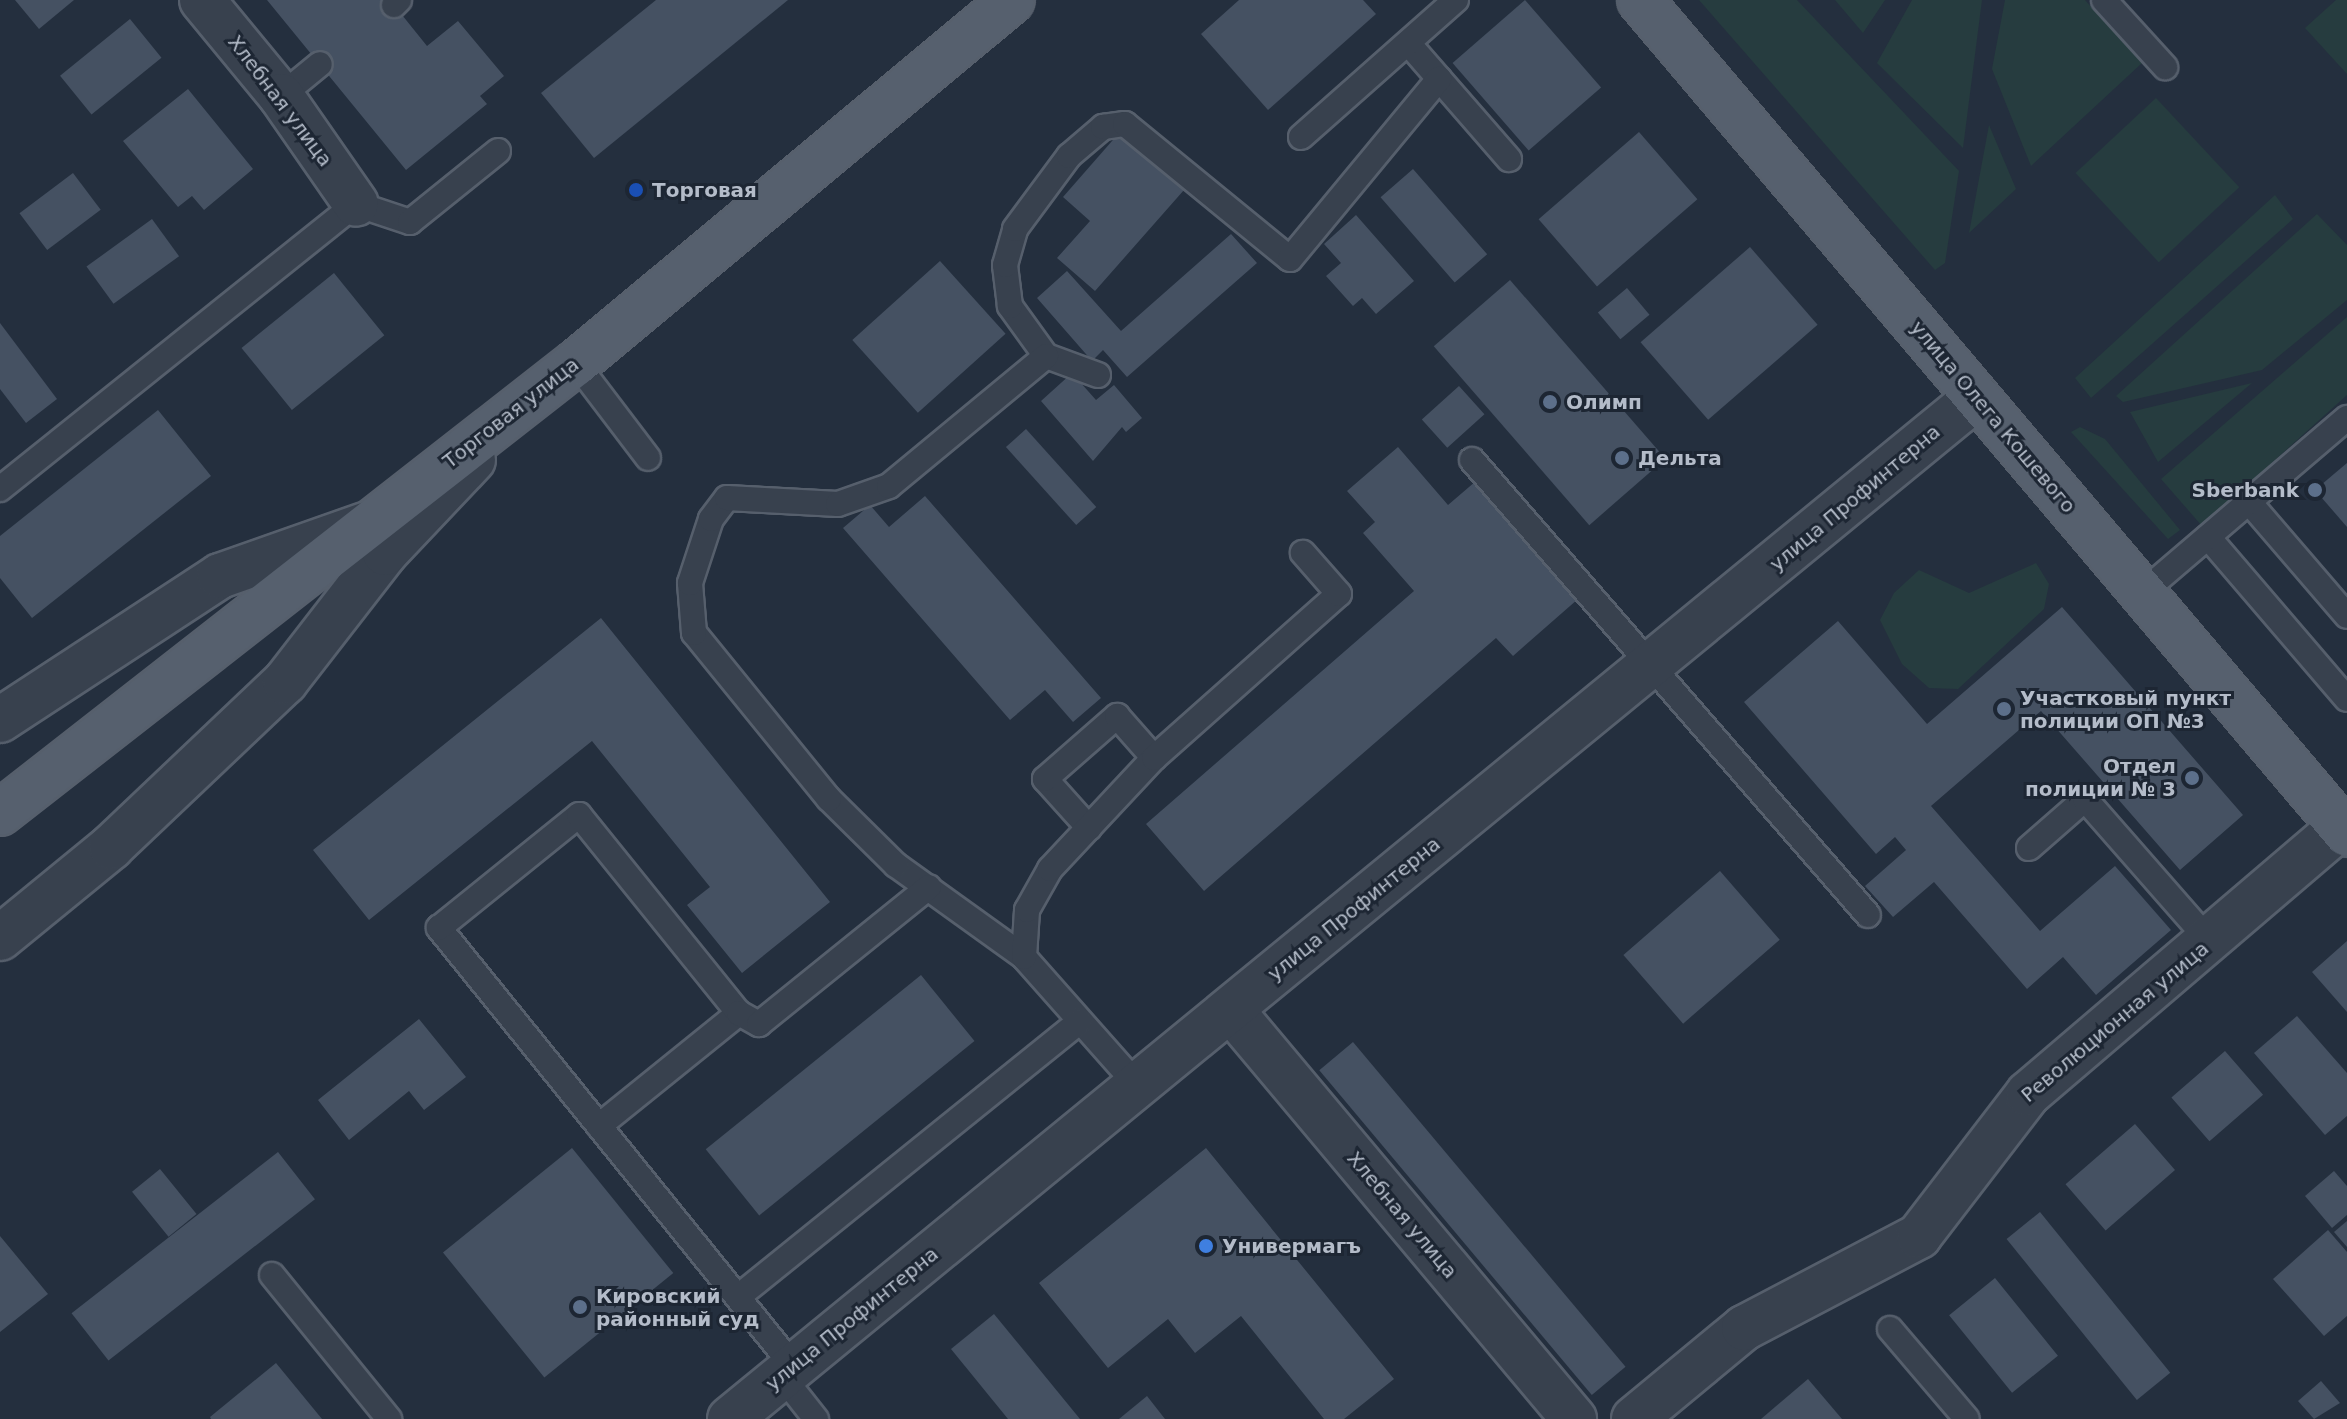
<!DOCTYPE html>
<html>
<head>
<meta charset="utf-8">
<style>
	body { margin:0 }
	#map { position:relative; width:2347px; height:1419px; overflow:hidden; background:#242f3e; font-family:"DejaVu Sans",sans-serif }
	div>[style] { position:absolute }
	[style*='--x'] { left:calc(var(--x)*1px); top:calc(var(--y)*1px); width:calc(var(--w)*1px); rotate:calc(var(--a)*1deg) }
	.green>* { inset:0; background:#263c3f; transform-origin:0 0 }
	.building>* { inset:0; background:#455162; transform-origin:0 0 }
	.roads { filter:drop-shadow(2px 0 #565f6c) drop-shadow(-2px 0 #565f6c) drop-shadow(0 2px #565f6c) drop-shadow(0 -2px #565f6c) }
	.lane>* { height:24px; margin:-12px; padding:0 12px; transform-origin:12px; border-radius:12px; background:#38414e }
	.street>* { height:44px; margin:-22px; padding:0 22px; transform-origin:22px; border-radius:22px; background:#38414e }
	.primary>* { height:44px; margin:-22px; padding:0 22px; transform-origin:22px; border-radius:22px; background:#56606e }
	.dots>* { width:22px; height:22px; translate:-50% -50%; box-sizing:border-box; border:4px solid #1d2633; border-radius:50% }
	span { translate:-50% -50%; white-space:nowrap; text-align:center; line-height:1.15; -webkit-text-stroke:6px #1d2633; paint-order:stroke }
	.street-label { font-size:20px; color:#b4bcc9 }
	.poi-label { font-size:20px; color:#b4bcc9; font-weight:700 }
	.left { translate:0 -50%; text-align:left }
	.right { translate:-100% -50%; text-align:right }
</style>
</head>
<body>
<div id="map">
	<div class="green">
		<i style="clip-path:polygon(1699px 0,1797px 0,1959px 171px,1945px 263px,1935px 270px)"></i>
		<i style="clip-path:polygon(1835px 0,1885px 0,1863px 33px)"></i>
		<i style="clip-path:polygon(1912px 0,1982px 0,1963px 148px,1877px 63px)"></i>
		<i style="clip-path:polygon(2005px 0,2085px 0,2142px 63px,2031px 166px,1992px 69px)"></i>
		<i style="clip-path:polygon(2336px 0,2347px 0,2347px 74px,2305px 28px)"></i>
		<i style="left:2156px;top:98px;width:122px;height:110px;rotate:47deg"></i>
		<i style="clip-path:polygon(1989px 125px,2016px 189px,1969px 233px)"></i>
		<i style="clip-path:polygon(2275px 195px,2293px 219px,2091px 398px,2075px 378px)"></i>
		<i style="clip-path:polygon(2317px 214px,2347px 245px,2347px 300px,2262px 370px,2123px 402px,2116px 396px)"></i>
		<i style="clip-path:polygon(2347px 317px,2347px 395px,2202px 526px,2161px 479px)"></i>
		<i style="clip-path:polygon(2252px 383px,2158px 462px,2130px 412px)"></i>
		<i style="clip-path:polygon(2080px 427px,2105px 439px,2180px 530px,2168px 539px,2071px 432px)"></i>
		<i style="clip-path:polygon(2036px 563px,2049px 584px,2044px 609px,1958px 689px,1929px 688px,1902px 664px,1880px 620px,1894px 593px,1919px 570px,1969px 593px)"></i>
	</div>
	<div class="building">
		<i style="clip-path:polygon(15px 0,74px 0,39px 29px)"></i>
		<i style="clip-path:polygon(267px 0,390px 0,427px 46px,458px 21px,504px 76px,480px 96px,487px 104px,406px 170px)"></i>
		<i style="clip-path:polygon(656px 0,788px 0,594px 158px,541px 93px)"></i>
		<i style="clip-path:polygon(1239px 0,1363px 0,1376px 14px,1268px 110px,1201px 34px)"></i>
		<i style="left:1525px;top:0;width:116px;height:96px;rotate:49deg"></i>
		<i style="left:130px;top:19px;width:50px;height:90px;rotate:51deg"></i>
		<i style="clip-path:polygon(188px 89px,253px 169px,204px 210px,192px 196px,178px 207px,123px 141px)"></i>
		<i style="left:1639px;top:132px;width:89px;height:133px;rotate:49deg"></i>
		<i style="clip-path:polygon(1119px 133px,1184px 190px,1095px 291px,1057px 258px,1090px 221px,1063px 197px)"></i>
		<i style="left:1413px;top:169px;width:113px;height:43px;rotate:49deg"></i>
		<i style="left:73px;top:173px;width:46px;height:67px;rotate:53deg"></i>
		<i style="clip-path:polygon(1356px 215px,1414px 281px,1376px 314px,1362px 298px,1353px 306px,1326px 276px,1341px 263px,1324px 244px)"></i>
		<i style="left:152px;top:219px;width:46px;height:81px;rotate:54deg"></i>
		<i style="clip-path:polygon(1231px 234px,1257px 263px,1127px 377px,1103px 350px,1092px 361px,1037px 298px,1067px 271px,1121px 331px)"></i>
		<i style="left:1750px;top:247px;width:103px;height:145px;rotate:49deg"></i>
		<i style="left:940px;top:261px;width:98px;height:118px;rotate:48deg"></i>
		<i style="left:334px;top:273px;width:80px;height:119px;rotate:51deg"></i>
		<i style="left:1510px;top:280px;width:237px;height:101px;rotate:49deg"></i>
		<i style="left:1627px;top:288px;width:35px;height:38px;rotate:50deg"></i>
		<i style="clip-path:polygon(0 323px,57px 399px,26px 423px,0 389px)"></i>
		<i style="clip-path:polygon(1072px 373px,1096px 400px,1114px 385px,1142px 418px,1126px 432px,1122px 427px,1093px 461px,1041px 401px)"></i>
		<i style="left:1459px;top:386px;width:38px;height:50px;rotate:48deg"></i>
		<i style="clip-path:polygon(158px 410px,211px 476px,32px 618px,0 578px,0 536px)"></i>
		<i style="left:1026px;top:429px;width:105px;height:27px;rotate:48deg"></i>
		<i style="clip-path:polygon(1398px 447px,1448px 505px,1476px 481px,1578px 599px,1513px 656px,1496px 638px,1204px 891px,1146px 824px,1414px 591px,1363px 533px,1375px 522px,1347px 491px)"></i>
		<i style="clip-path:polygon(2347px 463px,2347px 527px,2315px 490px)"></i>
		<i style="clip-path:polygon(925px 496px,1101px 698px,1073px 722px,1045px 690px,1010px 720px,843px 528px,870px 505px,889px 527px)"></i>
		<i style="clip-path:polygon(2062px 607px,2243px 815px,2180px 870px,2041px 711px,1931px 806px,2040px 931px,2115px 866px,2171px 930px,2096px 995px,2063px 957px,2027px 989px,1934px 882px,1893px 917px,1865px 886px,1906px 850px,1895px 837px,1876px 854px,1744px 702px,1838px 621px,1927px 724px)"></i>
		<i style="clip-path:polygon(601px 618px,830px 902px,742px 973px,687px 905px,710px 887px,592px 741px,369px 920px,313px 850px)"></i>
		<i style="left:1720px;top:871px;width:91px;height:128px;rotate:49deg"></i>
		<i style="clip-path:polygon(2347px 941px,2347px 1012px,2312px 972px)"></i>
		<i style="left:921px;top:975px;width:85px;height:277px;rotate:51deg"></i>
		<i style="clip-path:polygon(2297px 1016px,2347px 1073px,2347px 1116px,2325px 1135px,2254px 1053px)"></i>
		<i style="clip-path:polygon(419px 1019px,466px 1077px,424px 1110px,409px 1091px,349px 1140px,318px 1100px)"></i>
		<i style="left:1353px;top:1042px;width:424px;height:44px;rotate:50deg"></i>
		<i style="left:2225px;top:1051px;width:58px;height:71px;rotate:49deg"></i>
		<i style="left:2135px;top:1124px;width:61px;height:92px;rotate:49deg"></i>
		<i style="left:572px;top:1148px;width:161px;height:166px;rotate:51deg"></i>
		<i style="clip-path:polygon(1206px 1148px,1394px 1379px,1344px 1419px,1324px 1419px,1241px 1316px,1195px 1353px,1168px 1319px,1108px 1368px,1039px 1283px)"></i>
		<i style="left:278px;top:1152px;width:60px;height:262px;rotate:52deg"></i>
		<i style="left:160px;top:1169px;width:58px;height:36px;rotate:51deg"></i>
		<i style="clip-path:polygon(2334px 1171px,2347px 1186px,2347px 1215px,2332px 1228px,2305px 1196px)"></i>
		<i style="left:2040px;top:1212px;width:207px;height:43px;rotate:51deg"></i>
		<i style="clip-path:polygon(2347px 1221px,2347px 1247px,2334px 1232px)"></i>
		<i style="clip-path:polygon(2328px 1230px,2347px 1252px,2347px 1316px,2324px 1336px,2273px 1279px)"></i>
		<i style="clip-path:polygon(0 1236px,48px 1294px,0 1332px)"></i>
		<i style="left:1995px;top:1278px;width:100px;height:59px;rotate:51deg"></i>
		<i style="clip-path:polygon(994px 1314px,1080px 1419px,1008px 1419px,951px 1349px)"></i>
		<i style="clip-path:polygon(276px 1363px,322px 1419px,211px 1419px,210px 1417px)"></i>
		<i style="clip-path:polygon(1808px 1379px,1842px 1419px,1761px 1419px)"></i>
		<i style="clip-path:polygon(2321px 1381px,2340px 1403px,2314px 1419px,2298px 1401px)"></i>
		<i style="clip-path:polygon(1147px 1396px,1165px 1419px,1119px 1419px)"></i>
	</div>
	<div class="roads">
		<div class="lane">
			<i style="--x:2104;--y:0;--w:91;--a:47.7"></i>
			<i style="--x:394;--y:5;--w:7;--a:-45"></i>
			<i style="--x:1408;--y:43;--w:154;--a:49"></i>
			<i style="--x:281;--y:96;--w:50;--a:-39.4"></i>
			<i style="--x:1301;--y:137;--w:207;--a:-41.5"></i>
			<i style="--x:576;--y:363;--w:119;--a:52.8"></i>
			<i style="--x:1098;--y:375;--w:55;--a:-159.9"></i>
			<i style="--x:1046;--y:356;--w:62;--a:-125.8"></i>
			<i style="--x:1010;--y:306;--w:41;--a:-97"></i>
			<i style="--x:1005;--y:265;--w:37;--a:-74"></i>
			<i style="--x:1015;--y:229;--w:91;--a:-53.5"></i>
			<i style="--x:1069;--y:156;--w:45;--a:-40.5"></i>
			<i style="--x:1103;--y:127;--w:22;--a:-8"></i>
			<i style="--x:1125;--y:124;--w:213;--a:39.3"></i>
			<i style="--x:1290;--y:259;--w:234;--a:-50.4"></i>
			<i style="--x:1472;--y:460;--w:603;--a:48.97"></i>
			<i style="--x:0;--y:489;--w:456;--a:-38.7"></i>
			<i style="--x:356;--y:204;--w:57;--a:18.4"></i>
			<i style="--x:410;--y:222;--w:113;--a:-38.9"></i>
			<i style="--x:2249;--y:502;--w:150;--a:49.3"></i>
			<i style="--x:2208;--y:537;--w:213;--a:49.4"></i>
			<i style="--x:2142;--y:593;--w:270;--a:-40.5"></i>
			<i style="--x:1089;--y:828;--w:66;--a:-131.9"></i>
			<i style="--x:1045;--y:779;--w:96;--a:-41.2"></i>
			<i style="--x:1117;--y:716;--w:56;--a:48.6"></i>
			<i style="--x:2029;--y:848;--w:74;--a:-41.2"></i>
			<i style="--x:2085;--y:799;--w:190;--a:48.8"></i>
			<i style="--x:1024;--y:957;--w:158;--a:-144.3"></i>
			<i style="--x:896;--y:865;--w:94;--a:-135.4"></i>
			<i style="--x:829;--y:799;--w:214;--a:-129.1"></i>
			<i style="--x:694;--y:633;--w:50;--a:-94.6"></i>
			<i style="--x:690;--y:583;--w:67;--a:-71.8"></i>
			<i style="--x:711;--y:519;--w:26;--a:-53"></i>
			<i style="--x:727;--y:498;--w:111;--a:3.1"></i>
			<i style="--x:838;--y:504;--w:54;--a:-19.4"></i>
			<i style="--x:889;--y:486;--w:204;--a:-39.6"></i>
			<i style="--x:1138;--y:1086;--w:172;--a:-131.5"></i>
			<i style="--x:1024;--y:957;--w:47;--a:-86.3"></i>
			<i style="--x:1027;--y:910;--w:47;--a:-60.7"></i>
			<i style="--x:1050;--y:869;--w:152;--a:-46.9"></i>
			<i style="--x:1154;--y:758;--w:247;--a:-41.6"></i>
			<i style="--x:1339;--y:594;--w:55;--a:-131.3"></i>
			<i style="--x:599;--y:1126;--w:180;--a:-38.9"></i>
			<i style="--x:272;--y:1275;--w:186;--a:50.9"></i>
			<i style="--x:738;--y:1297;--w:439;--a:-38.9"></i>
			<i style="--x:1890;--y:1329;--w:118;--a:49.5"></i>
			<i style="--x:794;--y:1367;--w:565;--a:-128.96"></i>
			<i style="--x:439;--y:928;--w:180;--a:-38.9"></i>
			<i style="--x:579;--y:815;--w:255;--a:51.1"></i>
			<i style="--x:739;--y:1013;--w:23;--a:29"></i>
			<i style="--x:759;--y:1024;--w:218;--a:-38.9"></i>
			<i style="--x:782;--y:1376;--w:55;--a:51.7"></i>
		</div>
		<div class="street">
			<i style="--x:202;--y:0;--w:124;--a:50.5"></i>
			<i style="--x:281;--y:96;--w:131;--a:55.2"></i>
			<i style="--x:0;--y:720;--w:263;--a:-33.2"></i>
			<i style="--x:220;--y:576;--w:154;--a:-19.4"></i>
			<i style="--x:0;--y:938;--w:144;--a:-39.3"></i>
			<i style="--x:111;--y:847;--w:240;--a:-43.5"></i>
			<i style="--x:285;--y:682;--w:163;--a:-52.2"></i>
			<i style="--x:385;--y:553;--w:128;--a:-46.6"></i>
			<i style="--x:1231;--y:1010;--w:534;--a:50.02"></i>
			<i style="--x:730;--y:1419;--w:1612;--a:-39.34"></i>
			<i style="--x:1634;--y:1419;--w:143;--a:-39.6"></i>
			<i style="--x:1744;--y:1328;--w:198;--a:-27.7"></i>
			<i style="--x:1919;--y:1236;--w:179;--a:-52.5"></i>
			<i style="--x:2028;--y:1094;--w:411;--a:-40.5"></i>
		</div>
		<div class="primary">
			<i style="--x:1640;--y:0;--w:1093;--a:49.71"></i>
			<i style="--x:0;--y:813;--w:731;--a:-38"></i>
			<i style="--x:576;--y:363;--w:567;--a:-39.78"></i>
		</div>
	</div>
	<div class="dots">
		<i style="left:636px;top:190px;background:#1a4fb4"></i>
		<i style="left:1550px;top:402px;background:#5c6f8a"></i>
		<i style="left:1622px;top:458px;background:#5c6f8a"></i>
		<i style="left:2315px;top:490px;background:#5c6f8a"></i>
		<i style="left:2004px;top:709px;background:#5c6f8a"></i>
		<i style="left:2192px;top:778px;background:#5c6f8a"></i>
		<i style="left:1206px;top:1246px;background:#3f7fe0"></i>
		<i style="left:580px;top:1307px;background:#5c6f8a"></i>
	</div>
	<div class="street-label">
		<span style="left:280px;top:101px;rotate:53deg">Хлебная улица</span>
		<span style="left:511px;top:413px;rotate:-38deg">Торговая улица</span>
		<span style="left:1993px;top:417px;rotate:50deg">улица Олега Кошевого</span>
		<span style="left:1855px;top:498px;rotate:-40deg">улица Профинтерна</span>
		<span style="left:1354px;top:909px;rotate:-39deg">улица Профинтерна</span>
		<span style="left:2115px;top:1022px;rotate:-40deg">Революционная улица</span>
		<span style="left:1402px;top:1215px;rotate:50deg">Хлебная улица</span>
		<span style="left:852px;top:1319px;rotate:-39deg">улица Профинтерна</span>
	</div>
	<div class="poi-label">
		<span class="left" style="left:652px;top:190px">Торговая</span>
		<span class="left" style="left:1566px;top:402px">Олимп</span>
		<span class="left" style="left:1638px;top:458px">Дельта</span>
		<span class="right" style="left:2299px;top:490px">Sberbank</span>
		<span class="left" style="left:2020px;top:710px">Участковый пункт<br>полиции ОП №3</span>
		<span class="right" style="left:2176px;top:778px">Отдел<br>полиции № 3</span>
		<span class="left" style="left:1222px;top:1246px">Универмагъ</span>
		<span class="left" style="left:596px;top:1308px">Кировский<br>районный суд</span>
	</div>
</div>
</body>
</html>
